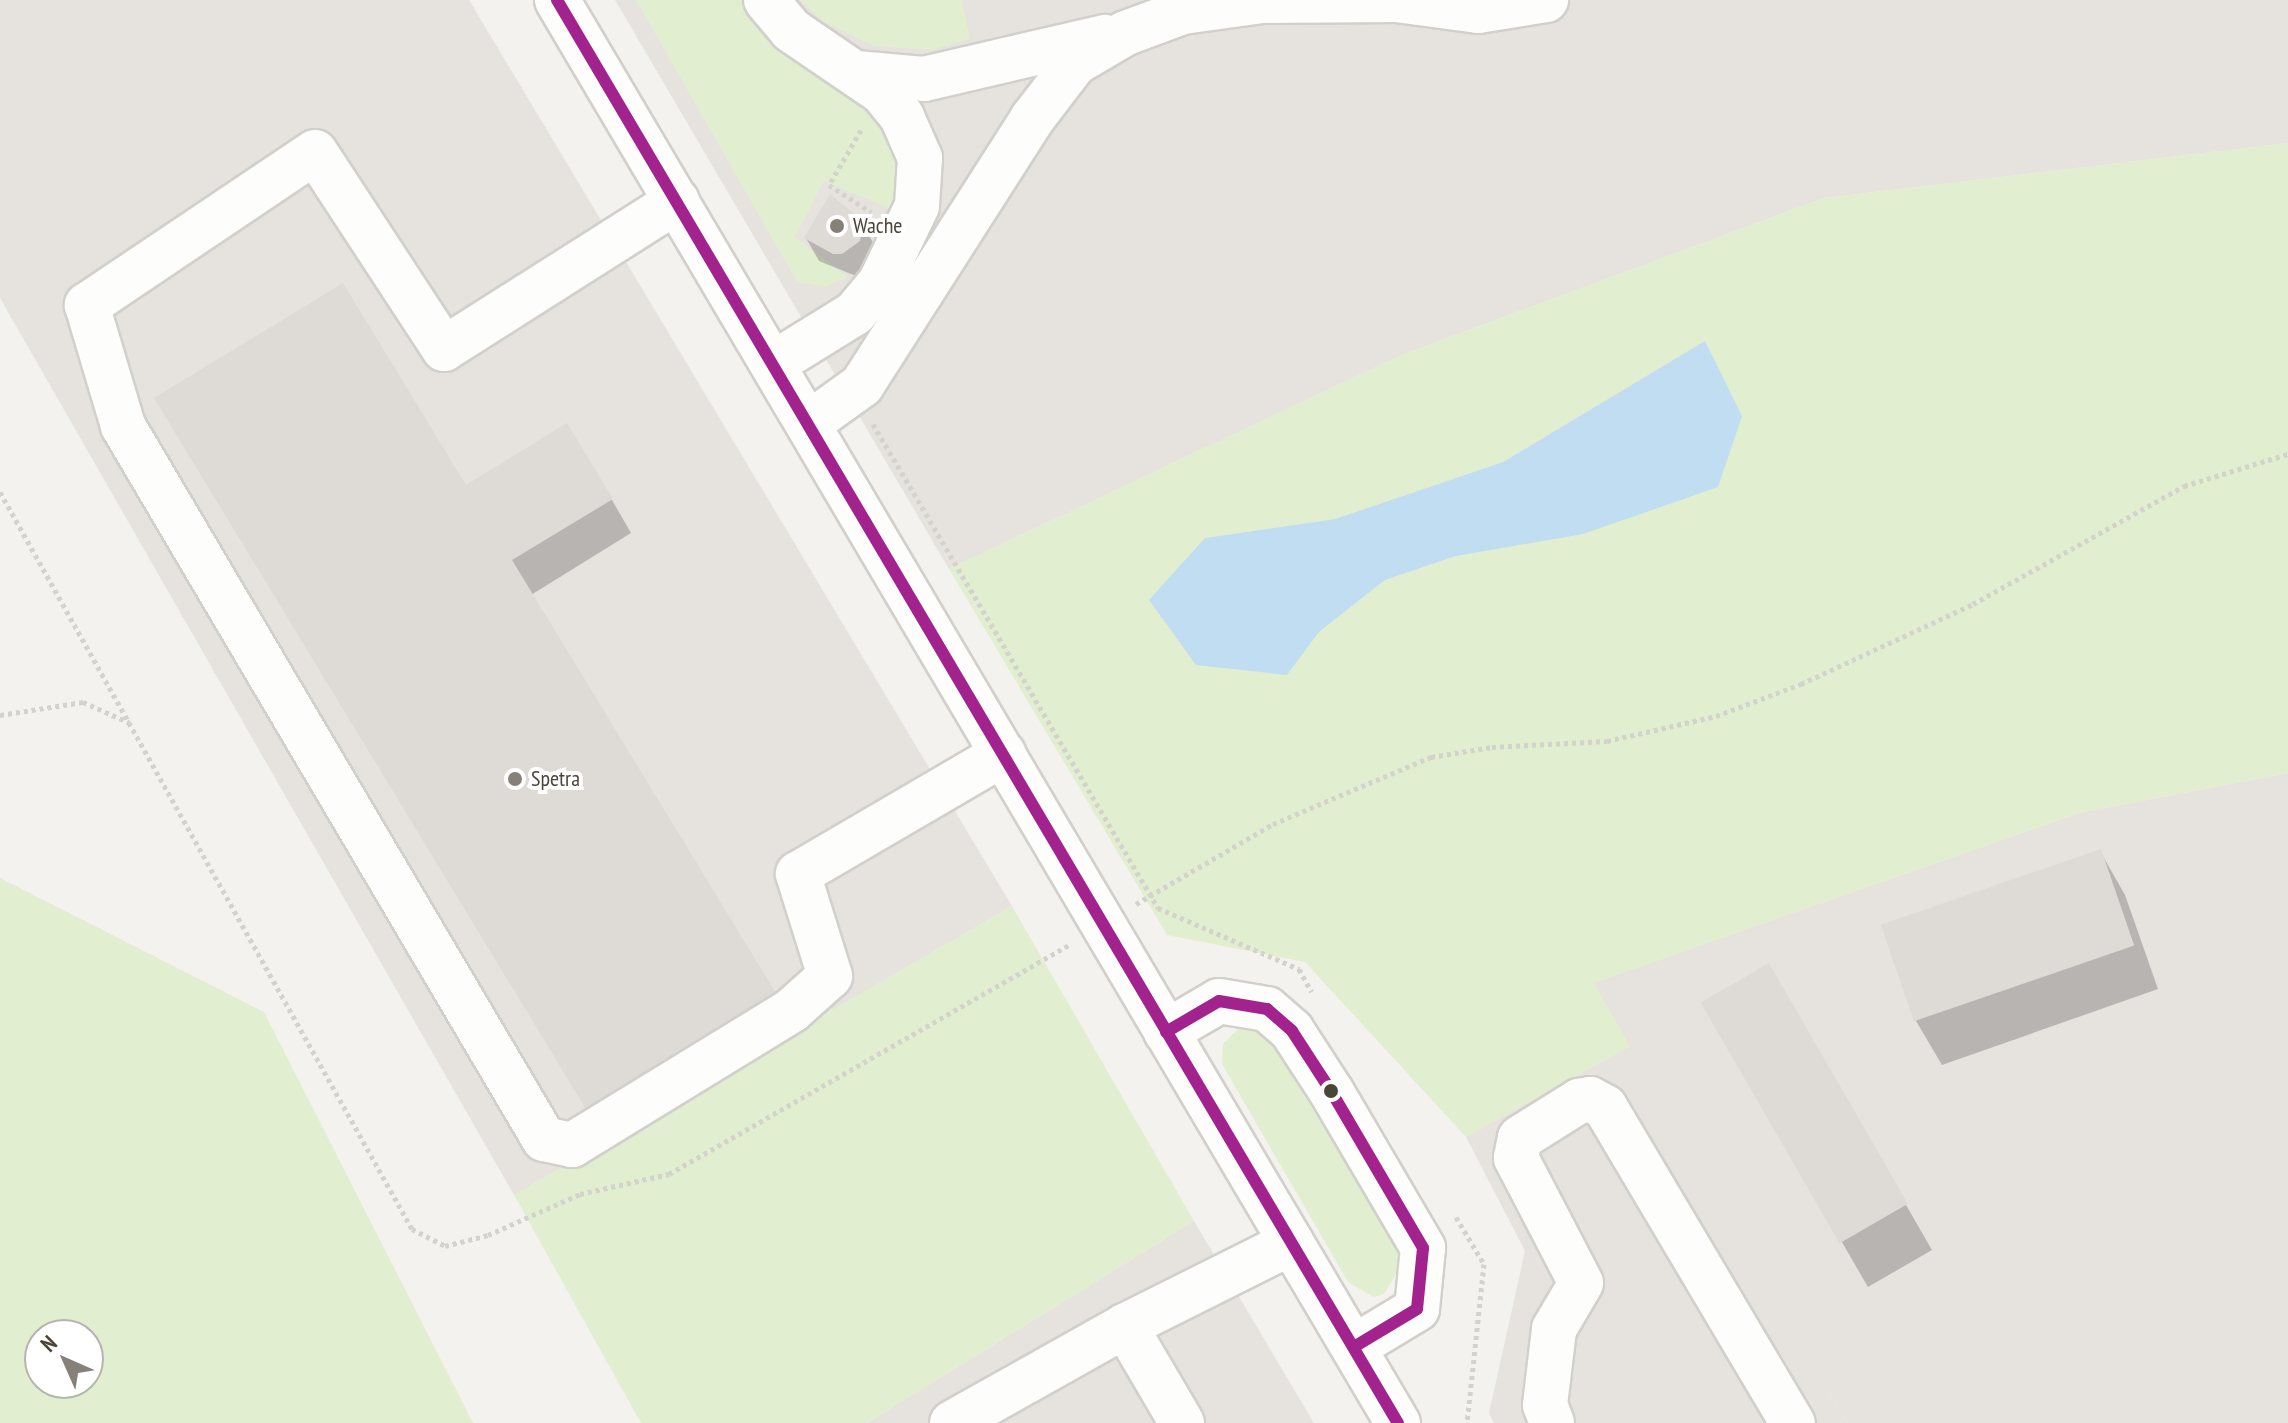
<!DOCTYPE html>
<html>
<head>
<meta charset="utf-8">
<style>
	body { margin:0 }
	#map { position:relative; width:2288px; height:1423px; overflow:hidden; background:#f4f2ee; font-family:"PT Sans Narrow",sans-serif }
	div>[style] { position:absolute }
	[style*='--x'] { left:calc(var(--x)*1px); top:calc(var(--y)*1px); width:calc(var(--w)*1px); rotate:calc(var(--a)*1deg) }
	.industrial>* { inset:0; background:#e6e2de }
	.green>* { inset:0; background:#e1eecf }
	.parking>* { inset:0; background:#e6e3df }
	.water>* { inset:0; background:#c0ddf1 }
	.shadow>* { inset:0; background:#0003; transform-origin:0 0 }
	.building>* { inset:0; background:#dedbd6; transform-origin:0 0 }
	.path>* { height:5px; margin-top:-2.5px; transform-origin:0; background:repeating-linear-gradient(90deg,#d3d2cc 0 4px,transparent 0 8px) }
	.roads { filter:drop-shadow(2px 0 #d2d0cb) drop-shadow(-2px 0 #d2d0cb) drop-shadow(0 2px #d2d0cb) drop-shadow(0 -2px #d2d0cb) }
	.minor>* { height:44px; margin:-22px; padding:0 22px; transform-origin:22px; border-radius:22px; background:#fdfdfc }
	.bus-1>* { height:12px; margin:-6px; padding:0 6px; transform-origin:6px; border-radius:6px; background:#a2238e }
	.dots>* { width:22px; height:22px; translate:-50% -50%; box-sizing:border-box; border:4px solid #fff; border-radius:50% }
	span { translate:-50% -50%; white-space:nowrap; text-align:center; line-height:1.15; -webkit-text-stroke:8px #fff; paint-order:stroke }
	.poi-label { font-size:22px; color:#4b4439 }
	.left { translate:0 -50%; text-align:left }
	.north { position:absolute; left:24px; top:1319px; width:80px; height:80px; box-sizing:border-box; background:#fff; border:2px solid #b7b4b0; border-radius:50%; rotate:315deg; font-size:22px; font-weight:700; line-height:32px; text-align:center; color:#4b4439 }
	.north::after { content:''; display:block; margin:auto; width:28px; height:36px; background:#868178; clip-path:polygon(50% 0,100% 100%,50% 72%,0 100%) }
</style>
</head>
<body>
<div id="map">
	<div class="industrial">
		<i style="clip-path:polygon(0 0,469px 0,1012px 906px,514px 1195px,0 298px)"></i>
		<i style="clip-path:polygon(615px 0,2288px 0,2288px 143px,1824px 198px,1399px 356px,949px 569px)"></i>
		<i style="clip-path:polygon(2288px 773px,2288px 1423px,1847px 1423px,1593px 983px,2079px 813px)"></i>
		<i style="clip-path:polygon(1194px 1221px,1314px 1423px,867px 1423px)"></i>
	</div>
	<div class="green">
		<i style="clip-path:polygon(636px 0,741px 0,774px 46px,872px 109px,896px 144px,901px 182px,897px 212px,824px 181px,795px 237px,848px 277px,824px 287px,797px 282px)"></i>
		<i style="clip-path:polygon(800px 0,962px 0,970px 39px,931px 50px,875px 46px,823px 22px)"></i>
		<i style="clip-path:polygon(evenodd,2288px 143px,2288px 773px,2079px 813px,1594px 983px,1630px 1046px,1466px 1137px,1305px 962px,1167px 935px,949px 569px,1399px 356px,1824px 198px,2288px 143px,1705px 342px,1456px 556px,1385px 580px,1319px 632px,1287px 675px,1205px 538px,1335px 519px,1503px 462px,1705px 342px)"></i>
		<i style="clip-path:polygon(evenodd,0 878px,264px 1012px,473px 1423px,0 1423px,0 878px,40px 1335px,88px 1335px,88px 1383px,40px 1383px,40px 1335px)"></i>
		<i style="clip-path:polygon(1012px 906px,1194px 1221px,867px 1423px,641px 1423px,514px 1195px)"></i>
		<i style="clip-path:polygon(1239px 1028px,1266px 1032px,1301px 1064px,1290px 1072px,1371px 1205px,1382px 1199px,1400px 1251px,1398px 1271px,1384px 1294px,1373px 1297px,1348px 1282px,1222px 1064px,1223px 1044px)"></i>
	</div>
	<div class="parking">
		<i style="clip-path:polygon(1683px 20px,1738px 28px,1770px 67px,1785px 108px,1787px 167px,1764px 200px,1426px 334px,1196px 436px,983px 541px,939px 455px,924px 388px,944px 321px,986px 266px,1040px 252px,1085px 268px,1072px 202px,1080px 151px,1109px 105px,1171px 75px,1251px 51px,1347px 41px,1421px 55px,1477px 55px,1618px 36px)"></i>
		<i style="clip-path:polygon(1630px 1046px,1847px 1423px,1494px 1423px,1489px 1413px,1525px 1251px,1466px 1137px)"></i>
	</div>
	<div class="water">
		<i style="clip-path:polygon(1705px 341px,1742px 416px,1718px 487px,1583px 534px,1456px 556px,1385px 580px,1319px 632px,1287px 675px,1196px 665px,1149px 600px,1205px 538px,1335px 519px,1503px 462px)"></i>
	</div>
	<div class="shadow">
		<i style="clip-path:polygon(862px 223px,875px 246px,872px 265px,856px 276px,819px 261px,806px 238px)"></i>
		<i style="clip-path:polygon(466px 487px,612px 500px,631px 533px,531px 595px)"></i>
		<i style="clip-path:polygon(2100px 851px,2125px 895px,2158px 989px,1942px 1065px,1916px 1021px)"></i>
		<i style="left:1768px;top:966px;width:328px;height:74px;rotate:60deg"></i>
	</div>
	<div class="building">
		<i style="clip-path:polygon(830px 194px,863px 221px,860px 241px,842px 254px,833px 254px,804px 238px)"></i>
		<i style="clip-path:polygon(343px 283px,466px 485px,567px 423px,613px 499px,512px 560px,779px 998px,589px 1114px,154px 398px)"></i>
		<i style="left:2101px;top:849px;width:102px;height:233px;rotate:71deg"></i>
		<i style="left:1769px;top:963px;width:278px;height:79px;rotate:60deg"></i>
	</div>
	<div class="path">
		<i style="--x:861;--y:130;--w:64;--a:120.2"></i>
		<i style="--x:829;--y:185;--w:50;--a:32.7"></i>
		<i style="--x:873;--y:424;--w:562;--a:59.51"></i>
		<i style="--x:1158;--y:908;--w:154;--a:23.4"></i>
		<i style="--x:1299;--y:969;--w:26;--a:61"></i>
		<i style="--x:0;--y:492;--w:844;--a:60.79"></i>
		<i style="--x:412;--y:1229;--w:37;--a:27"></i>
		<i style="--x:445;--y:1246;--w:44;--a:-14.3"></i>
		<i style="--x:488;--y:1235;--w:101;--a:-24"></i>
		<i style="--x:580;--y:1194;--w:91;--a:-12.7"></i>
		<i style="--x:669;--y:1174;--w:461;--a:-29.8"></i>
		<i style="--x:0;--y:715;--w:84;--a:-8.9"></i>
		<i style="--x:83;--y:702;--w:51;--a:24.1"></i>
		<i style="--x:1136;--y:904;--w:159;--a:-30.3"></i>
		<i style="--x:1273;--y:824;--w:172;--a:-23"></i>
		<i style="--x:1431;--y:757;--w:62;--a:-9.3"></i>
		<i style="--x:1492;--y:747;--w:115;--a:-3"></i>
		<i style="--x:1607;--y:741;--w:112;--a:-12.9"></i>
		<i style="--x:1716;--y:716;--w:91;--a:-20.6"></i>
		<i style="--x:1801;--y:684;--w:190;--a:-24.9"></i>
		<i style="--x:1973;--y:604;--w:242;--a:-29.2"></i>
		<i style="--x:2184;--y:486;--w:109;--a:-17.1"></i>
		<i style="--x:1456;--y:1217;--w:55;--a:59.2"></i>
		<i style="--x:1484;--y:1264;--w:160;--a:96.1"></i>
	</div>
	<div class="roads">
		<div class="minor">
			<i style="--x:557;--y:0;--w:1653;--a:59.42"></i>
			<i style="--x:766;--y:0;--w:39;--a:50"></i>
			<i style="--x:791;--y:30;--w:110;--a:34.3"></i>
			<i style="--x:882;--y:92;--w:32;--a:51"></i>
			<i style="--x:902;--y:117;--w:45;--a:66.3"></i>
			<i style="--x:920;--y:158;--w:48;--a:93.6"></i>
			<i style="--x:917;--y:206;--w:85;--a:115.7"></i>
			<i style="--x:880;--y:283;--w:39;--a:130"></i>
			<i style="--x:855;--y:313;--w:95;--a:148.3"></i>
			<i style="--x:1396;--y:0;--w:83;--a:7.6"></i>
			<i style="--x:1478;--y:11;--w:69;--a:-9.2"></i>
			<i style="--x:856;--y:73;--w:68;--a:5"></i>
			<i style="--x:924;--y:79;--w:186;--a:-13.1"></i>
			<i style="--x:677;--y:201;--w:276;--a:147.6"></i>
			<i style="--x:444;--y:349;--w:235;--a:-123.2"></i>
			<i style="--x:315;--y:152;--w:275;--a:146.1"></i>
			<i style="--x:87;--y:305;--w:126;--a:73.4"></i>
			<i style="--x:123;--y:426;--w:828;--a:59.44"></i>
			<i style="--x:544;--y:1139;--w:29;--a:12"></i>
			<i style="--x:572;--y:1145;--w:258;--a:-31.5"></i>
			<i style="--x:792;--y:1010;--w:51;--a:-41.8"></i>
			<i style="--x:830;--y:976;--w:107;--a:-107.4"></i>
			<i style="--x:798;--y:874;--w:238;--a:-30.3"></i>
			<i style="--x:808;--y:424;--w:67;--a:-35.8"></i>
			<i style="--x:862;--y:385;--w:316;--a:-57.4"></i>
			<i style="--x:1032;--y:119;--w:71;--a:-52.5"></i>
			<i style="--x:1075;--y:63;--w:59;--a:-30.5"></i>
			<i style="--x:1126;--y:33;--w:61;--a:-20.2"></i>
			<i style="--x:1183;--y:12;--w:80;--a:-7.9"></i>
			<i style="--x:1262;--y:1;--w:133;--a:-0.4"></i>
			<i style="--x:1166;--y:1032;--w:61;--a:-30.3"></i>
			<i style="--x:1219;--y:1001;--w:49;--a:9.5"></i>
			<i style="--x:1267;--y:1009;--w:33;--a:41"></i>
			<i style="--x:1292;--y:1031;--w:72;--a:57"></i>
			<i style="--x:1331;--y:1091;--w:182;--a:59.6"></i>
			<i style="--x:1423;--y:1248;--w:61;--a:95.6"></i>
			<i style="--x:1417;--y:1309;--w:74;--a:148.9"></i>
			<i style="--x:952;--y:1423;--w:198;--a:-29.3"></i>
			<i style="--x:1182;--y:1423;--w:113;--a:-120.4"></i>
			<i style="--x:1125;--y:1326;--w:186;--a:-26.6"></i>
			<i style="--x:1552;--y:1423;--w:19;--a:-111"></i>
			<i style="--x:1545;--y:1405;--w:77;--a:-83.2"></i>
			<i style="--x:1554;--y:1329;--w:53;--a:-59.6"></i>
			<i style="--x:1581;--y:1283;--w:141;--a:-117.5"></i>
			<i style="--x:1516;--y:1158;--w:20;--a:-79"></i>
			<i style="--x:1520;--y:1138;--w:70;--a:-32.1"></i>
			<i style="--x:1579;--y:1101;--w:11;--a:-10"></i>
			<i style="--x:1590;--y:1099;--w:17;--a:28"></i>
			<i style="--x:1605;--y:1107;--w:368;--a:59.3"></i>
		</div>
	</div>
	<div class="bus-1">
		<i style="--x:557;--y:0;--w:1653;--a:59.42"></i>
		<i style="--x:1166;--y:1032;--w:61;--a:-30.3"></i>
		<i style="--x:1219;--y:1001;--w:49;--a:9.5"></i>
		<i style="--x:1267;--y:1009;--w:33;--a:41"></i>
		<i style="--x:1292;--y:1031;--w:72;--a:57"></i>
		<i style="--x:1331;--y:1091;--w:182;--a:59.6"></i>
		<i style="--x:1423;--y:1248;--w:61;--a:95.6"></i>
		<i style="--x:1417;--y:1309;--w:74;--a:148.9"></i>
	</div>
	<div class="dots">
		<i style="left:837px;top:226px;background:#868178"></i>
		<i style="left:515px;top:779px;background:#868178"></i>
		<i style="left:1331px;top:1091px;background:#4b4439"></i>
	</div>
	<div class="poi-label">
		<span class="left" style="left:853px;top:226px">Wache</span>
		<span class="left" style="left:531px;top:779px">Spetra</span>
	</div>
	<div class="north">N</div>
</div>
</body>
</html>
